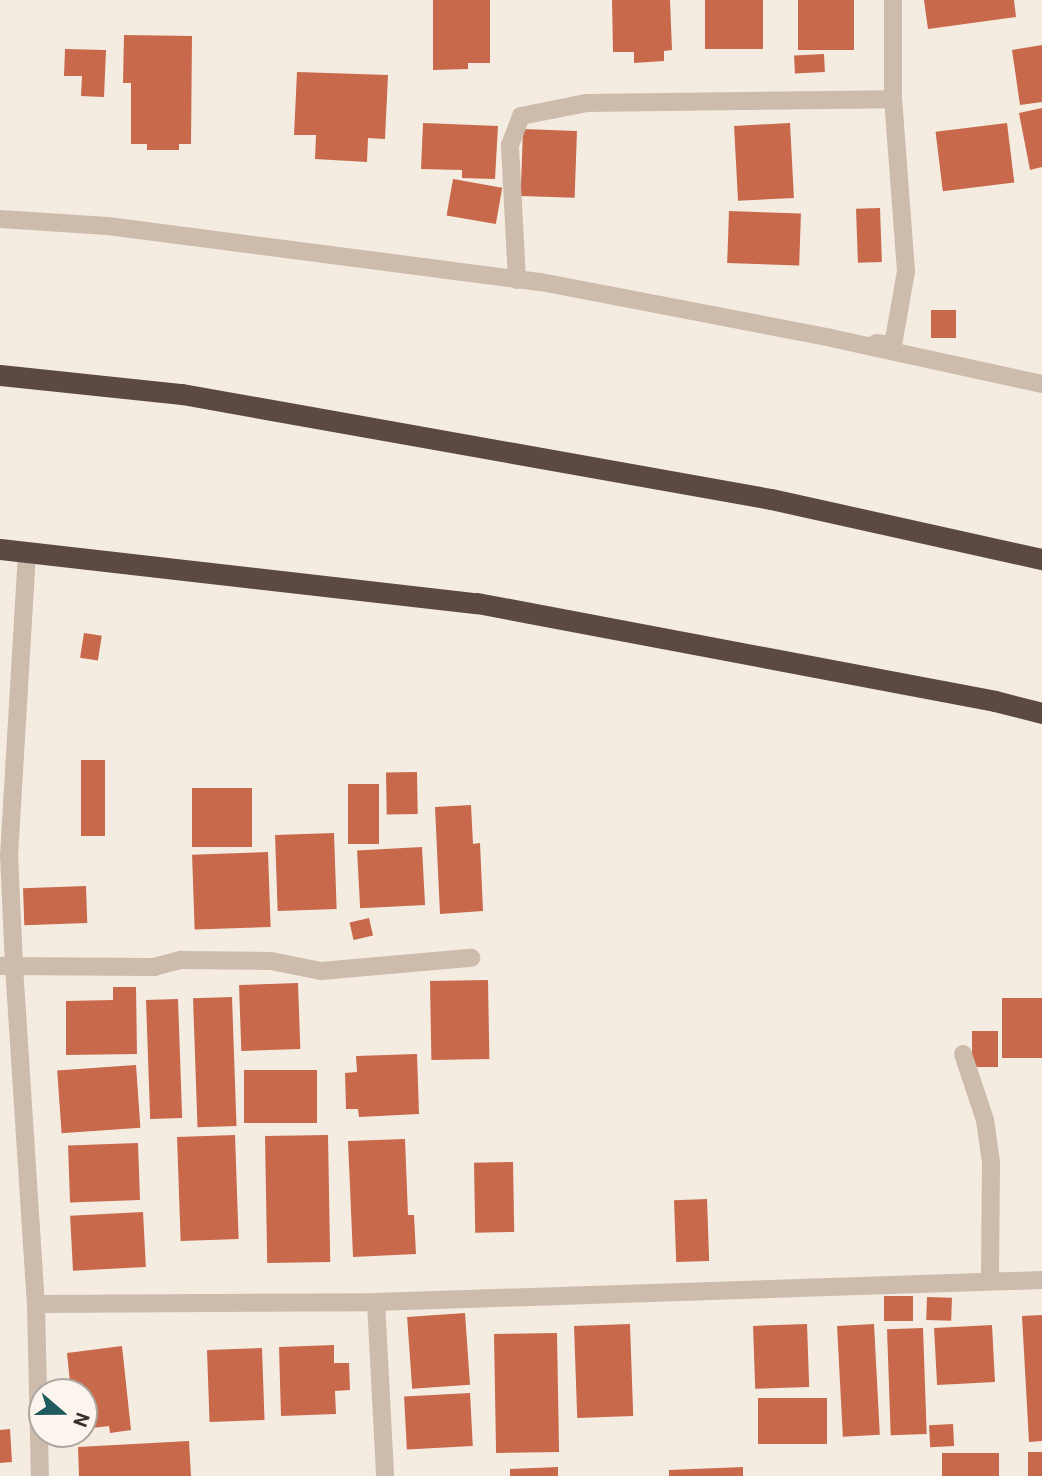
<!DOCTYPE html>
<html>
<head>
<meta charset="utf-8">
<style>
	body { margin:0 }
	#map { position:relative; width:1042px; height:1476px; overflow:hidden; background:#f4ebe1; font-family:Roboto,sans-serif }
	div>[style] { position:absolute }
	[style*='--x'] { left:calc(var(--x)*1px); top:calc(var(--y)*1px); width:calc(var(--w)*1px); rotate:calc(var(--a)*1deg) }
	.building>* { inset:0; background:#c8694b; transform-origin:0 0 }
	.minor>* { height:18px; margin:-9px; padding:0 9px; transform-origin:9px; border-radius:9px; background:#cdbbac }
	.motorway>* { height:21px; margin:-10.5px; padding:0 10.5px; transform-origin:10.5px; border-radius:10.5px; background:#5c4a42 }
	span { translate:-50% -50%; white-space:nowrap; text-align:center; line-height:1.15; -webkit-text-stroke:5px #fbf5ee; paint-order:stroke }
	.north { position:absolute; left:28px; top:1378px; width:70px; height:70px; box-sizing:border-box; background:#fbf5ee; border:2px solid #aea6a0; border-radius:50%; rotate:110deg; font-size:19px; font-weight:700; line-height:28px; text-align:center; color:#3b302b }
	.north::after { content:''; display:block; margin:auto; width:24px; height:32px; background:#1f5a5e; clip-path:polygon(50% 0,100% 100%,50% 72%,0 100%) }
</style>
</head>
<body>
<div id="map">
	<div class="building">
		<i style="clip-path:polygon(433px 0,490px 0,490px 63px,468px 63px,468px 69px,433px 70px)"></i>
		<i style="clip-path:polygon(612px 0,670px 0,672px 50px,664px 51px,664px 61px,634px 63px,634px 52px,613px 52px)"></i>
		<i style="left:705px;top:0;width:58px;height:49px"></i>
		<i style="left:798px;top:0;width:56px;height:50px"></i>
		<i style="clip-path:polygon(924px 0,1014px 0,1016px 17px,928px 29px)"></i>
		<i style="clip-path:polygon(124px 35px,192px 36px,191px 144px,179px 144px,179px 150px,147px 150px,147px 144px,131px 144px,131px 83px,123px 83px)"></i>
		<i style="clip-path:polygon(1042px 45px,1042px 102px,1020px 105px,1012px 50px)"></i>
		<i style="clip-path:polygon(65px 49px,106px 50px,104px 97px,81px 96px,82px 76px,64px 76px)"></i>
		<i style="left:824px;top:54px;width:18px;height:30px;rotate:87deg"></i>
		<i style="clip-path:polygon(297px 72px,388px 75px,385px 139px,368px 138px,367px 162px,315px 159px,316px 135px,294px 135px)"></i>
		<i style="clip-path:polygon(1042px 108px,1042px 167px,1030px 170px,1019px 113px)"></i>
		<i style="clip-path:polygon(423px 123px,498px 126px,495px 179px,462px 178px,462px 170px,421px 169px)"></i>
		<i style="left:790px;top:123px;width:75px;height:56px;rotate:87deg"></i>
		<i style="left:1007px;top:123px;width:60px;height:72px;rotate:83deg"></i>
		<i style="left:523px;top:129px;width:54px;height:67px;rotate:2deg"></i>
		<i style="left:453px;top:179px;width:50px;height:37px;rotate:10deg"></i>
		<i style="left:880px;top:208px;width:54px;height:24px;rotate:88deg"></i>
		<i style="left:729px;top:211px;width:72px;height:52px;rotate:2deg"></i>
		<i style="left:931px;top:310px;width:25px;height:28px"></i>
		<i style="left:84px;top:633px;width:18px;height:25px;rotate:9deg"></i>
		<i style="left:81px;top:760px;width:24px;height:76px"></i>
		<i style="left:417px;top:772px;width:42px;height:31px;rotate:89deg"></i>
		<i style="left:348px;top:784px;width:31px;height:60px"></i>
		<i style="left:252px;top:788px;width:59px;height:60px;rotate:90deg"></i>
		<i style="clip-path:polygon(471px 805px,473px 844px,480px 843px,483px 911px,440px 914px,435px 807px)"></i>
		<i style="left:334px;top:833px;width:76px;height:59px;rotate:88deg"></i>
		<i style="left:422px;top:847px;width:58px;height:65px;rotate:87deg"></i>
		<i style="left:268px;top:852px;width:75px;height:76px;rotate:88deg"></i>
		<i style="left:86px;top:886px;width:37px;height:63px;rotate:88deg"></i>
		<i style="left:369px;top:918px;width:18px;height:20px;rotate:77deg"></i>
		<i style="left:488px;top:980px;width:79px;height:58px;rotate:89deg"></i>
		<i style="left:298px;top:983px;width:66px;height:59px;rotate:88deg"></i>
		<i style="clip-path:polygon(113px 987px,136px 987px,137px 1054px,66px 1055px,66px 1001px,113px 1000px)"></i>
		<i style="left:232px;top:997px;width:129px;height:39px;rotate:88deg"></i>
		<i style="left:1002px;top:998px;width:40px;height:60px"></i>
		<i style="left:178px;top:999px;width:119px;height:32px;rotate:88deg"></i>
		<i style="left:972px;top:1031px;width:26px;height:36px"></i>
		<i style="clip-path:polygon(417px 1054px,419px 1114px,359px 1117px,358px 1109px,346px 1109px,345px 1073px,357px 1072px,356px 1056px)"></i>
		<i style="left:136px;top:1065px;width:63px;height:79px;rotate:86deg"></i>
		<i style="left:244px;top:1070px;width:73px;height:53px"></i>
		<i style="left:235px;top:1135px;width:104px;height:58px;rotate:88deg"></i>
		<i style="left:328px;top:1135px;width:127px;height:63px;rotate:89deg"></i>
		<i style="clip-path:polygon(405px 1139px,408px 1215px,414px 1215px,416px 1254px,353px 1257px,348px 1141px)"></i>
		<i style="left:138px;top:1143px;width:57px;height:70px;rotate:88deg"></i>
		<i style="left:513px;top:1162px;width:70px;height:39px;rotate:89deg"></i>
		<i style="left:707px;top:1199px;width:62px;height:33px;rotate:88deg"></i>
		<i style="left:143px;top:1212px;width:55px;height:73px;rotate:87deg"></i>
		<i style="left:884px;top:1296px;width:29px;height:25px"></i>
		<i style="left:927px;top:1297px;width:25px;height:23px;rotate:2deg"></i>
		<i style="left:465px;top:1313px;width:72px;height:58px;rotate:86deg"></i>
		<i style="clip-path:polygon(1042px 1315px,1042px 1441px,1029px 1442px,1022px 1316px)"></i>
		<i style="left:630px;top:1324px;width:92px;height:56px;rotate:88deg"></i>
		<i style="left:807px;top:1324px;width:63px;height:54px;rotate:88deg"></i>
		<i style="left:874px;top:1324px;width:111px;height:37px;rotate:87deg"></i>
		<i style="left:992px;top:1325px;width:57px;height:58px;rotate:87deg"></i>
		<i style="left:923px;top:1328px;width:106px;height:36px;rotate:88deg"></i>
		<i style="left:557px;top:1333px;width:119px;height:63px;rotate:89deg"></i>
		<i style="clip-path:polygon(334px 1345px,334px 1363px,349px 1363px,350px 1390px,335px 1391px,336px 1414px,281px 1416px,279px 1347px)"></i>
		<i style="clip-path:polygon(122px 1346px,131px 1430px,110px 1433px,109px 1426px,84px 1429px,84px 1392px,71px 1392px,67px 1353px)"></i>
		<i style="left:262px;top:1348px;width:72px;height:55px;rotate:88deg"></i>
		<i style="left:470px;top:1393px;width:53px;height:66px;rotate:87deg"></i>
		<i style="left:827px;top:1398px;width:46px;height:69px;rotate:90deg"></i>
		<i style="left:953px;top:1424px;width:22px;height:24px;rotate:87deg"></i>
		<i style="clip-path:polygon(10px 1429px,12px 1462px,0 1463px,0 1430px)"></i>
		<i style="clip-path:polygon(189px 1441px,191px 1476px,79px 1476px,78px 1447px)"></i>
		<i style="left:1028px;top:1452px;width:14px;height:24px"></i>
		<i style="left:942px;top:1453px;width:57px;height:23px"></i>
		<i style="clip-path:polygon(558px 1467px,558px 1476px,510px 1476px,510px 1469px)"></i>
		<i style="clip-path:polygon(743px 1467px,743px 1476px,669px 1476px,669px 1470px)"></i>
	</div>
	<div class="minor">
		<i style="--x:0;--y:219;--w:108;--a:3.7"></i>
		<i style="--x:108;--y:226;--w:437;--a:7.4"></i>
		<i style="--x:541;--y:282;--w:295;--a:10.9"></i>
		<i style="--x:831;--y:338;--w:216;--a:12.3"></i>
		<i style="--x:517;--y:280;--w:135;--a:-93"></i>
		<i style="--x:510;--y:145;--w:31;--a:-69"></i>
		<i style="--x:521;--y:116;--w:66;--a:-11.3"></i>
		<i style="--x:586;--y:103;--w:307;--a:-0.7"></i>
		<i style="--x:876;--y:343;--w:17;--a:7"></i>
		<i style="--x:893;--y:345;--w:75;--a:-80"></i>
		<i style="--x:906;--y:271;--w:172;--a:-94.3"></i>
		<i style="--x:893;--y:99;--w:99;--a:-90"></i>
		<i style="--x:27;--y:553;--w:303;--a:93.4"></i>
		<i style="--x:9;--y:855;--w:111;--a:87.4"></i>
		<i style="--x:14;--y:966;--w:339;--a:86.3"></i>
		<i style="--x:36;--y:1304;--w:172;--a:88.7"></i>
		<i style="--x:0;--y:966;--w:154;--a:0.4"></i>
		<i style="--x:154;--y:967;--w:28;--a:-15"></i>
		<i style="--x:181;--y:960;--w:90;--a:0.6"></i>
		<i style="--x:271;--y:961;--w:51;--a:11.3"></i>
		<i style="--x:321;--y:971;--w:151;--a:-5"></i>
		<i style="--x:963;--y:1054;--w:70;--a:71.6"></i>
		<i style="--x:985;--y:1120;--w:42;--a:81.9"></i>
		<i style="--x:991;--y:1162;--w:118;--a:90.5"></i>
		<i style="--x:376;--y:1302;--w:174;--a:87"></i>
		<i style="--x:36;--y:1304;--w:340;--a:-0.3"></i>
		<i style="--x:376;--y:1302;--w:666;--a:-1.89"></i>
	</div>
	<div class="motorway">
		<i style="--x:0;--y:375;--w:183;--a:6"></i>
		<i style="--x:182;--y:394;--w:598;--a:10.11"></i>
		<i style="--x:771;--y:499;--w:278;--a:12.5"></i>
		<i style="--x:0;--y:549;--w:480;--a:6.5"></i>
		<i style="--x:477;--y:603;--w:527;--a:10.71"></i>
		<i style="--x:995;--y:701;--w:49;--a:14.3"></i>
	</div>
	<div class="north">N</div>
</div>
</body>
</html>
